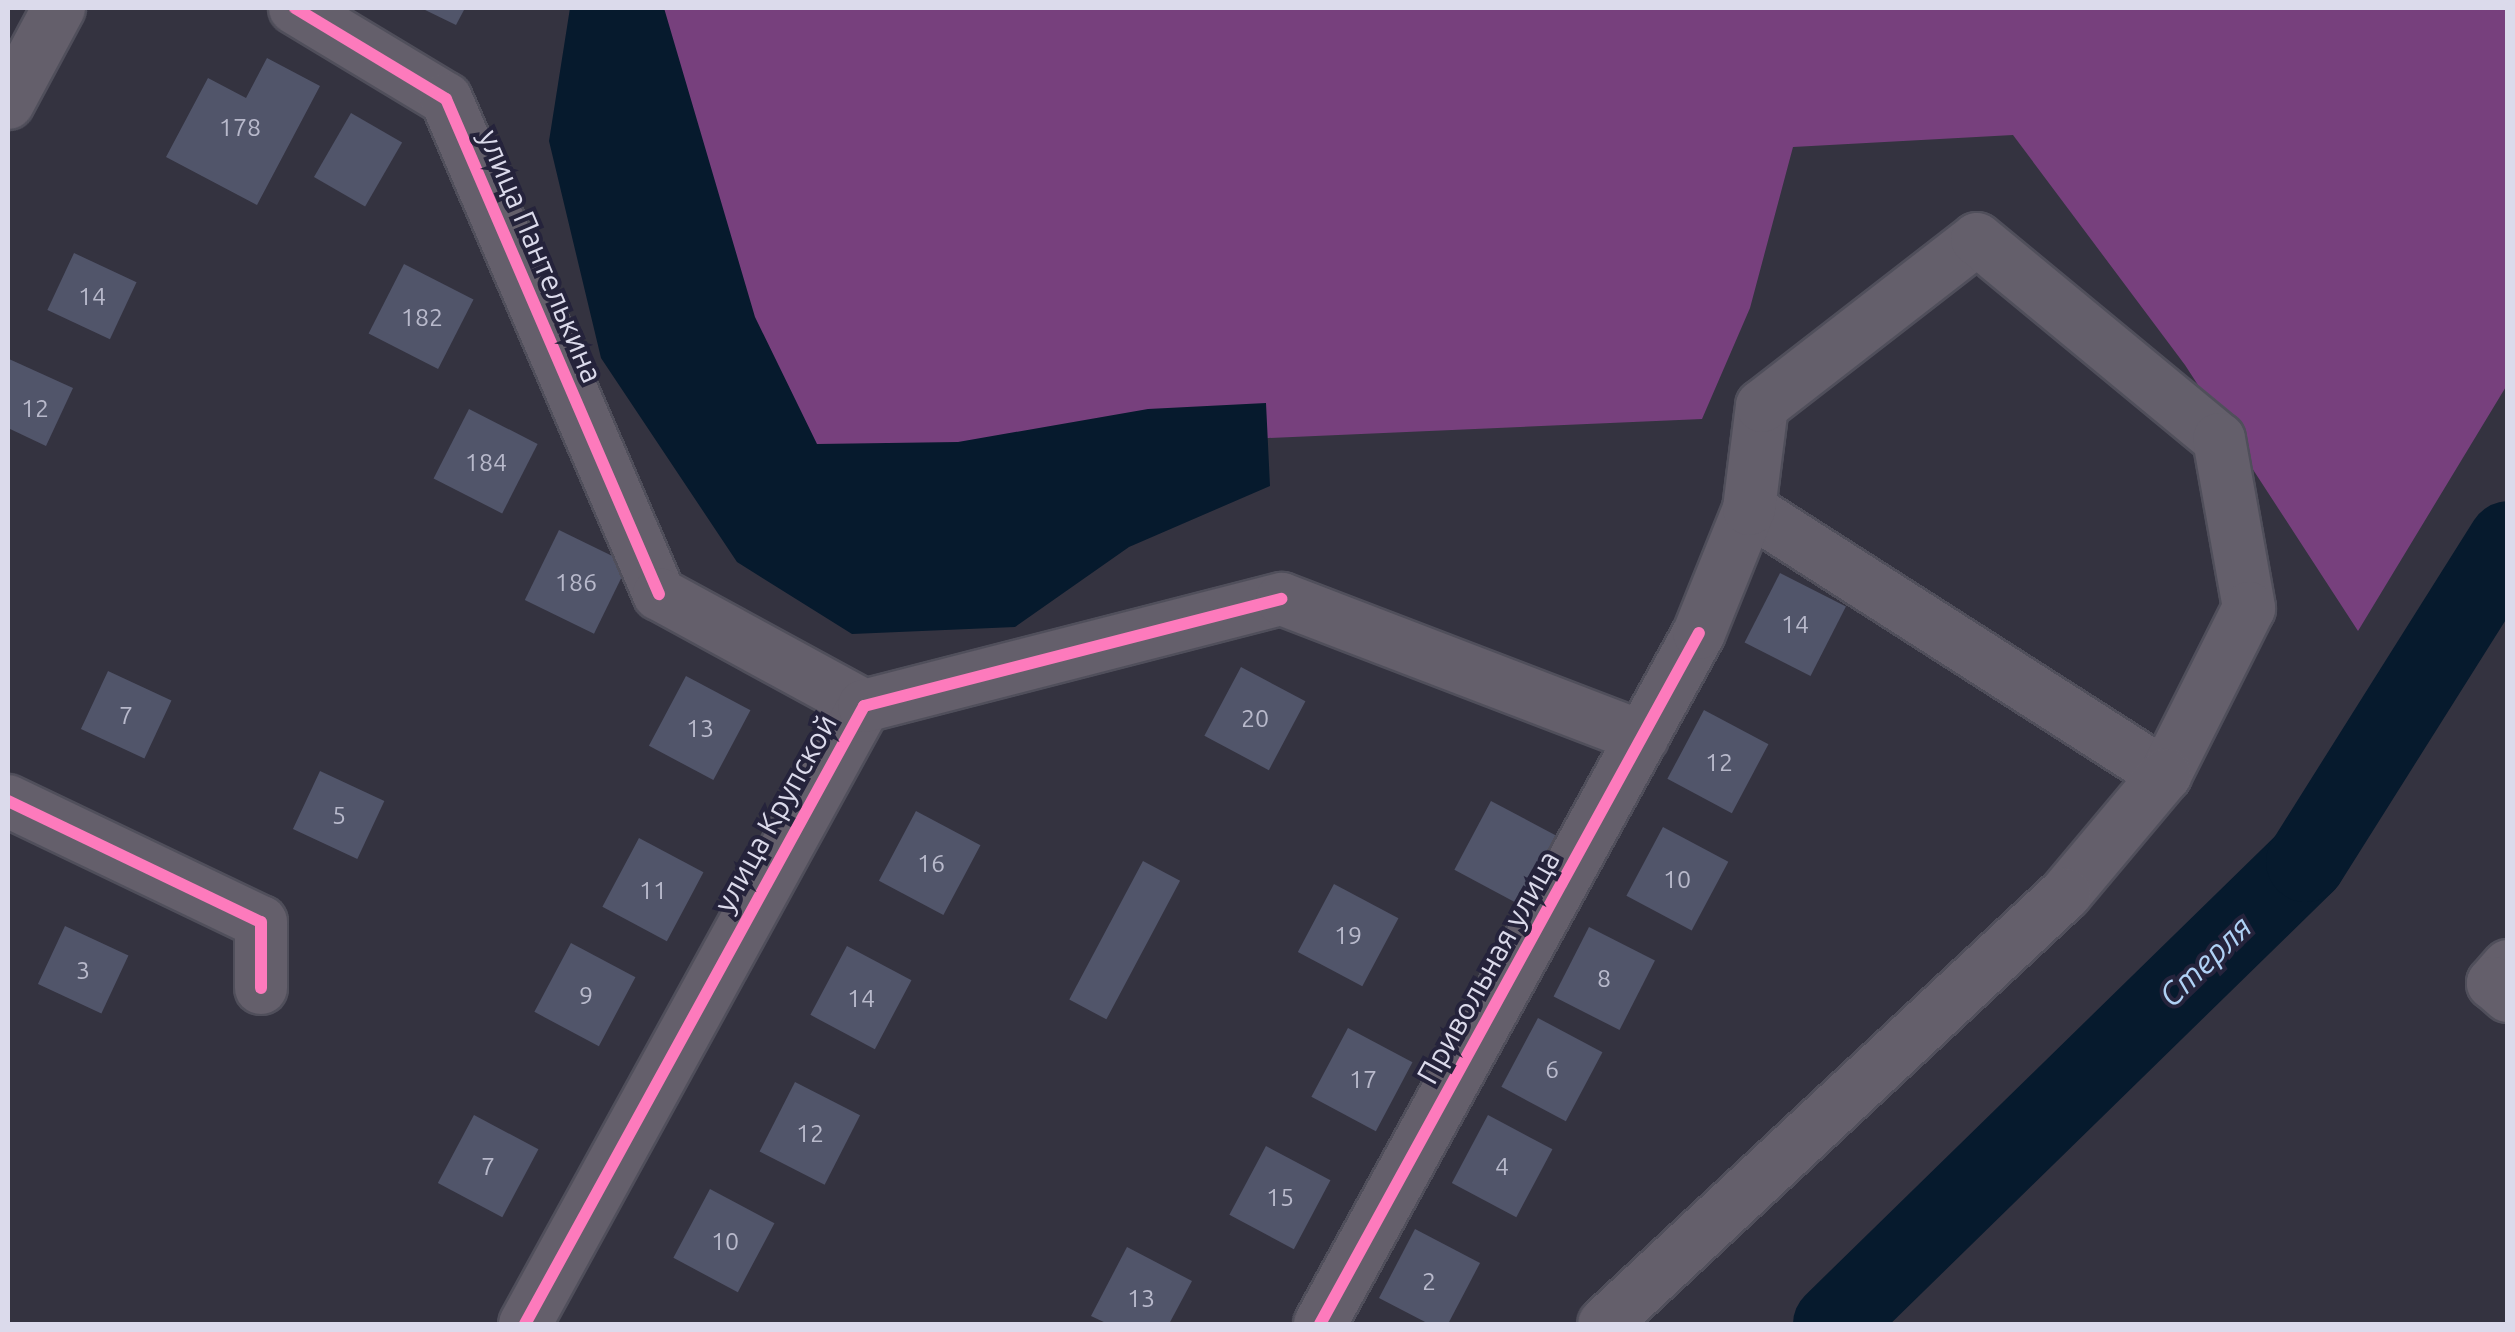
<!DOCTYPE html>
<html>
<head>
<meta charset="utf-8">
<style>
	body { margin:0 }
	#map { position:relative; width:2515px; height:1332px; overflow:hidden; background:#343340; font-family:Ubuntu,sans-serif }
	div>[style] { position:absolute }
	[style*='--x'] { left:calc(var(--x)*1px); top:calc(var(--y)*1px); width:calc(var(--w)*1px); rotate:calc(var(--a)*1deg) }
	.forest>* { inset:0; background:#77407d }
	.water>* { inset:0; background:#061a2d }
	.river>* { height:80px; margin:-40px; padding:0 40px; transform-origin:40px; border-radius:40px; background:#061a2d }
	.building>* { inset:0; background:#51556a; transform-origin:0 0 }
	.roads { filter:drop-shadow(2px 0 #504f5b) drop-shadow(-2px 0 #504f5b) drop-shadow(0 2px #504f5b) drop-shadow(0 -2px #504f5b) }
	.minor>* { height:52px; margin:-26px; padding:0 26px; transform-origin:26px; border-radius:26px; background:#645f6b }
	.cycleway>* { height:12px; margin:-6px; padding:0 6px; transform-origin:6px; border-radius:6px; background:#fd7abc }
	span { translate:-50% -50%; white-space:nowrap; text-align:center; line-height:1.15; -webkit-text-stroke:8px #25233b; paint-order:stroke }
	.number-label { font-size:25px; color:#b8b9cb }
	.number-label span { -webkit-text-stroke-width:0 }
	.street-label { font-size:30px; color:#dbdaeb }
	.water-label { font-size:32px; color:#afd1f5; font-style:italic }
	.frame { position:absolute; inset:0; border:10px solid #dbdaeb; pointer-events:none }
</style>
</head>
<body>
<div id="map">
	<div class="forest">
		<i style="clip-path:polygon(623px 8px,2507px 8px,2507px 385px,2358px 631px,2185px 365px,2013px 135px,1793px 147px,1750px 308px,1702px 419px,1268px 438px,1011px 527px,841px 526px)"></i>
	</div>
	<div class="water">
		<i style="clip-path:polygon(570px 8px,664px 8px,755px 317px,817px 444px,958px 442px,1148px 409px,1266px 403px,1270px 486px,1129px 547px,1015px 627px,852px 634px,737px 562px,601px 358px,549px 141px)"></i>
	</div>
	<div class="river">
		<i style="--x:1833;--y:1324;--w:661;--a:-44.33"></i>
		<i style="--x:2306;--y:862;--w:379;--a:-57.8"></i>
	</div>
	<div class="building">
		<i style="clip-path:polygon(421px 8px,465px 8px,456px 25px)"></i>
		<i style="clip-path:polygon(267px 58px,320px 86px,257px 205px,166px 157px,208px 78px,246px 98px)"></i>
		<i style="left:351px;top:113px;width:59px;height:74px;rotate:30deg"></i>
		<i style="left:74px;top:253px;width:69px;height:63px;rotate:25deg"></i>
		<i style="left:404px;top:264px;width:78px;height:78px;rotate:27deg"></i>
		<i style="clip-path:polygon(9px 359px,73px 388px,46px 446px,8px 428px)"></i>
		<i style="left:469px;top:409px;width:77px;height:78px;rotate:27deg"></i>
		<i style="left:559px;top:530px;width:77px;height:78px;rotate:26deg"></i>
		<i style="left:1780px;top:573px;width:74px;height:78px;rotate:27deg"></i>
		<i style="left:1241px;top:667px;width:73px;height:78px;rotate:28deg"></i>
		<i style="left:108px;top:671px;width:70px;height:64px;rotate:25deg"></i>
		<i style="left:686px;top:676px;width:73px;height:79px;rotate:28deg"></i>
		<i style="left:1704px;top:710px;width:73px;height:78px;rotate:28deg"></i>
		<i style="left:320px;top:771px;width:71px;height:64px;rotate:25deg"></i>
		<i style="left:1491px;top:801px;width:73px;height:78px;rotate:28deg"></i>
		<i style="left:916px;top:811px;width:73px;height:79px;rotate:28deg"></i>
		<i style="left:1663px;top:827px;width:74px;height:78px;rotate:28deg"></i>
		<i style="left:639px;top:838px;width:73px;height:78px;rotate:28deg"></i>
		<i style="left:1143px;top:861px;width:42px;height:157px;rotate:28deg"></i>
		<i style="left:1334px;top:884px;width:73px;height:77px;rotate:28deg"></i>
		<i style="left:65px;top:926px;width:70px;height:64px;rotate:25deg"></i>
		<i style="left:1589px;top:927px;width:74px;height:78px;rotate:27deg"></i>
		<i style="left:571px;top:943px;width:73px;height:78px;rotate:28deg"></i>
		<i style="left:847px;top:946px;width:73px;height:78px;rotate:28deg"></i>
		<i style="left:1538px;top:1018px;width:73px;height:78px;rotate:28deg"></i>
		<i style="left:1348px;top:1028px;width:73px;height:78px;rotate:28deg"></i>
		<i style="left:795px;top:1082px;width:73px;height:78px;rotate:27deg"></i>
		<i style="left:474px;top:1115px;width:73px;height:77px;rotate:28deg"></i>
		<i style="left:1488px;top:1115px;width:73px;height:77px;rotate:28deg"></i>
		<i style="left:1266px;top:1146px;width:73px;height:78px;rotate:28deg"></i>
		<i style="left:710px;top:1189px;width:73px;height:78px;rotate:28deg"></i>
		<i style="clip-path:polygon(1415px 1229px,1480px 1263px,1448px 1324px,1429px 1324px,1379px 1298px)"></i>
		<i style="clip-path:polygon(1127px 1247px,1192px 1281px,1169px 1324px,1108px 1324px,1091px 1316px)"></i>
	</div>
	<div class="roads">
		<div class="minor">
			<i style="--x:295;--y:8;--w:176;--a:31.1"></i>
			<i style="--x:446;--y:99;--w:539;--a:66.72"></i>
			<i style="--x:659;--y:594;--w:234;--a:28.6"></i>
			<i style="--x:8;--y:103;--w:108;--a:-61.8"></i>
			<i style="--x:1749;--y:509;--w:494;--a:32.6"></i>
			<i style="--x:8;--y:801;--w:280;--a:25.6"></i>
			<i style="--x:261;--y:922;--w:66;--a:90"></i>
			<i style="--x:2508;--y:966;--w:23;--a:131"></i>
			<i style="--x:2493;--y:983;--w:20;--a:41"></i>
			<i style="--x:525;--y:1324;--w:705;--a:-61.25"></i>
			<i style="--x:864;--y:706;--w:431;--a:-14.4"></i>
			<i style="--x:1282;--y:599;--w:386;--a:21"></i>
			<i style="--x:1320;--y:1324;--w:788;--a:-61.26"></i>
			<i style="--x:1699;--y:633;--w:134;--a:-68"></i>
			<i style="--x:1749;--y:509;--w:104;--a:-82.8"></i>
			<i style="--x:1762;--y:406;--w:272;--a:-37.8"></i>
			<i style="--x:1977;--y:239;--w:314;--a:39.6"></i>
			<i style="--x:2219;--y:439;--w:172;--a:79.9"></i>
			<i style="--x:2249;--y:608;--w:187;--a:116.7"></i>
			<i style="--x:2165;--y:775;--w:155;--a:130"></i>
			<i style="--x:2065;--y:894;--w:630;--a:136.99"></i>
		</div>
	</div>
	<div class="cycleway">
		<i style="--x:295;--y:8;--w:176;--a:31.1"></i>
		<i style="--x:446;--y:99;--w:539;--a:66.72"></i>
		<i style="--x:8;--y:801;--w:280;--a:25.6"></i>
		<i style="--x:261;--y:922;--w:66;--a:90"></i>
		<i style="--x:525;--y:1324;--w:705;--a:-61.25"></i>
		<i style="--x:864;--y:706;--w:431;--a:-14.4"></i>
		<i style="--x:1320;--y:1324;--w:788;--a:-61.26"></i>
	</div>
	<div class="number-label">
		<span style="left:240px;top:127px">178</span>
		<span style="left:92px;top:296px">14</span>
		<span style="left:422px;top:317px">182</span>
		<span style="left:35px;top:408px">12</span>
		<span style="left:486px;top:462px">184</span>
		<span style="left:576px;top:582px">186</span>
		<span style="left:1795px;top:624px">14</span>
		<span style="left:126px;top:715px">7</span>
		<span style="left:1255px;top:718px">20</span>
		<span style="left:700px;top:728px">13</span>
		<span style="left:1719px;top:762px">12</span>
		<span style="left:339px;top:815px">5</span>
		<span style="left:931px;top:863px">16</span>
		<span style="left:1677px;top:879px">10</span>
		<span style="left:653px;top:890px">11</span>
		<span style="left:1348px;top:935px">19</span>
		<span style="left:83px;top:970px">3</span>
		<span style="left:1604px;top:978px">8</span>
		<span style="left:586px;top:995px">9</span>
		<span style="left:861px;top:998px">14</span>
		<span style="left:1552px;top:1069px">6</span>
		<span style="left:1363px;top:1079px">17</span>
		<span style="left:810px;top:1133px">12</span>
		<span style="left:488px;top:1166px">7</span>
		<span style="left:1502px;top:1166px">4</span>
		<span style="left:1280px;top:1197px">15</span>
		<span style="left:725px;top:1241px">10</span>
		<span style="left:1429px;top:1281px">2</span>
		<span style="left:1141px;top:1298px">13</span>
	</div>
	<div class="street-label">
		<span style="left:541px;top:256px;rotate:67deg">улица Пантелькина</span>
		<span style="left:775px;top:813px;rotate:-61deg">улица Крупской</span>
		<span style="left:1488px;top:967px;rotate:-61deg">Привольная улица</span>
	</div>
	<div class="water-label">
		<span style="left:2205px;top:961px;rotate:-44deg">Стерля</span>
	</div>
	<div class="frame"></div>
</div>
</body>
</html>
